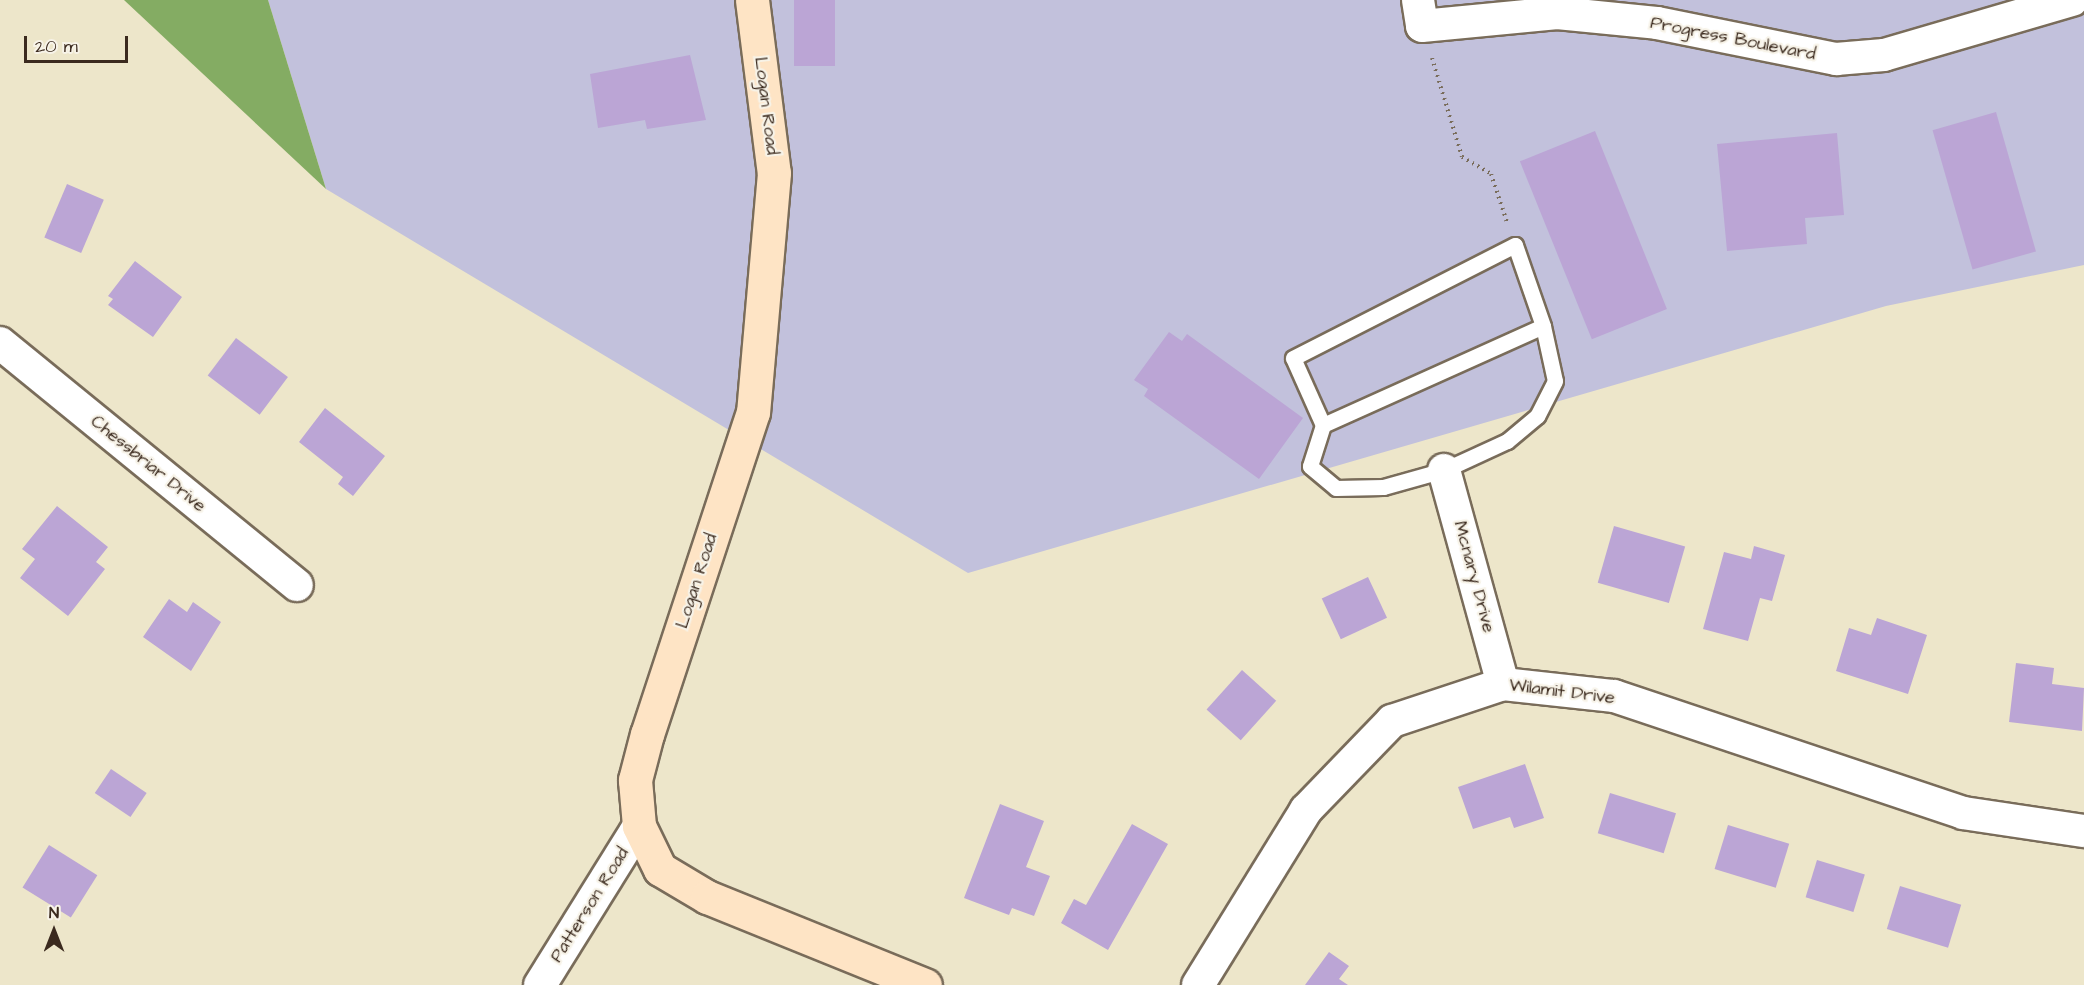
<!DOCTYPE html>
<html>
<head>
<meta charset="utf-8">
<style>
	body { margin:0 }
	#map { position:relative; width:2084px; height:985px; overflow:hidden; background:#ede6ca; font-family:"Architects Daughter",sans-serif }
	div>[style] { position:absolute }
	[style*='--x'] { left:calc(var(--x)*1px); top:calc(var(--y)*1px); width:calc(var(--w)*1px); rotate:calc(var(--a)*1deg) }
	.industrial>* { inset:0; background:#c2c1dc }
	.forest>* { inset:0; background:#84ac63 }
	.building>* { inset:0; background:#bba5d5; transform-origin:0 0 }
	.path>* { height:4px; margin-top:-2px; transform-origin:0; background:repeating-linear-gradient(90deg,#796c5a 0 1.5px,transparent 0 6px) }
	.roads { filter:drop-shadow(2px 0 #796c5a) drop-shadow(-2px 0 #796c5a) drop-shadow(0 2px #796c5a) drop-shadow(0 -2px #796c5a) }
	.lane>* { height:15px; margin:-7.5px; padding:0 7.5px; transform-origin:7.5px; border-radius:7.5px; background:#fff }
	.street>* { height:32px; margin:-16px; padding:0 16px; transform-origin:16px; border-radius:16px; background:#fff }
	.secondary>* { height:33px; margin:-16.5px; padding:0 16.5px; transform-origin:16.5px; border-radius:16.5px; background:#fee4c5 }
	span { translate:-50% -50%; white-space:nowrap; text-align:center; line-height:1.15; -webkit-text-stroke:4.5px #f7f3e8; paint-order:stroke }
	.street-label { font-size:18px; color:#3b2a1e }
	.north { position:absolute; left:24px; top:901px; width:60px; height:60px; -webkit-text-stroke:4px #f7f3e8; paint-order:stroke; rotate:0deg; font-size:16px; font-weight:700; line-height:24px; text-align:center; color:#3b2a1e }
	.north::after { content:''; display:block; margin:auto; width:21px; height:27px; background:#3b2a1e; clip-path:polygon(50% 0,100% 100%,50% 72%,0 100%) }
	.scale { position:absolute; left:24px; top:36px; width:104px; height:27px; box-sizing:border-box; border:3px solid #3b2a1e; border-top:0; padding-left:8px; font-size:18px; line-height:21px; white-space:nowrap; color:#3b2a1e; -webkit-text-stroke:4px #f7f3e8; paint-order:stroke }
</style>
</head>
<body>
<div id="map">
	<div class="industrial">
		<i style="clip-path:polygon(268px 0,2084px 0,2084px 265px,1886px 306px,968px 573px,326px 189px)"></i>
	</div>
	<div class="forest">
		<i style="clip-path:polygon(124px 0,268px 0,326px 189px)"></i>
	</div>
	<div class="building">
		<i style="left:794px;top:0;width:41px;height:66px"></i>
		<i style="clip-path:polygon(690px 55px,706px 120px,647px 129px,645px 120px,598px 128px,590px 74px)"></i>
		<i style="left:1996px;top:112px;width:145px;height:66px;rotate:74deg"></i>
		<i style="left:1595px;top:131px;width:192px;height:81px;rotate:68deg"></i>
		<i style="clip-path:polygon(1837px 133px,1844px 215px,1805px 218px,1807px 244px,1727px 251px,1717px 144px)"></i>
		<i style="left:67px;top:184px;width:40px;height:58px;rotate:23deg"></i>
		<i style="clip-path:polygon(135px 261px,182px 297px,153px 337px,108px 305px,113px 299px,108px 296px)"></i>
		<i style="clip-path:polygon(1169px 332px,1182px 341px,1187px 334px,1303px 418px,1259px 479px,1144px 396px,1148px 389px,1134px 380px)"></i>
		<i style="left:236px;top:338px;width:65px;height:47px;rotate:37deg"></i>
		<i style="clip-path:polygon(325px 408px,385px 456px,353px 496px,338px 484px,343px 477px,299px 442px)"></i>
		<i style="clip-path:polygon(57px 506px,108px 547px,96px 562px,105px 569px,68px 616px,20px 578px,35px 559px,22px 549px)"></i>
		<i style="left:1614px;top:526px;width:74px;height:59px;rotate:16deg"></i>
		<i style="clip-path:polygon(1754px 546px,1785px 555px,1772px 601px,1760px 598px,1748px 641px,1703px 629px,1724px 552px,1751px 559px)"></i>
		<i style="left:1368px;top:577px;width:45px;height:51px;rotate:65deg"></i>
		<i style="clip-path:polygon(169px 599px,187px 612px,193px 602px,221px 622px,191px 671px,143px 637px)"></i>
		<i style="clip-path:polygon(1877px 618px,1927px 635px,1908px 694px,1836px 671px,1849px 628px,1871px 635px)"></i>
		<i style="clip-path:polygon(2016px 663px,2054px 668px,2052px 684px,2084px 688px,2082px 731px,2009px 722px)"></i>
		<i style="left:1242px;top:670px;width:46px;height:53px;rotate:42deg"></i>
		<i style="clip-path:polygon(1525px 764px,1544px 818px,1514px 828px,1510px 817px,1473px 829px,1458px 787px)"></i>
		<i style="left:111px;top:769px;width:43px;height:29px;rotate:34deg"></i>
		<i style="left:1610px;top:793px;width:69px;height:42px;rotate:17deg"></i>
		<i style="clip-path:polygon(1000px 804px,1044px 821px,1026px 867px,1050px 876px,1034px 916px,1012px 908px,1009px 915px,964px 898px)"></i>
		<i style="clip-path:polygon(1132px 824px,1168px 844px,1108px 950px,1061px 923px,1074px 899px,1086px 905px)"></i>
		<i style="left:1728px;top:825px;width:64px;height:46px;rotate:17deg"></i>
		<i style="left:49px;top:845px;width:57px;height:50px;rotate:32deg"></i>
		<i style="left:1817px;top:860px;width:50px;height:39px;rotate:17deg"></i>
		<i style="left:1900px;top:886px;width:64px;height:45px;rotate:17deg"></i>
		<i style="clip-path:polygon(1329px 952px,1349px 966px,1339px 979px,1348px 985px,1305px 985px)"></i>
	</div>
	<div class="path">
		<i style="--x:1432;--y:58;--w:103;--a:73.1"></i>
		<i style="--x:1462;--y:157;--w:34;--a:30"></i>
		<i style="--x:1491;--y:174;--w:51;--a:71.6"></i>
	</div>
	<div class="roads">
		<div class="lane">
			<i style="--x:1323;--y:425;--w:73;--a:-114.1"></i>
			<i style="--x:1293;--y:358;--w:249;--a:-27"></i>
			<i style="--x:1515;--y:245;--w:86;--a:70.9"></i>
			<i style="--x:1543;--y:326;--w:56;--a:77.7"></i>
			<i style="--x:1555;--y:381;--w:39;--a:117"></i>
			<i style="--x:1537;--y:416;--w:39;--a:140"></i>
			<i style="--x:1507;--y:441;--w:69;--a:155.3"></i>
			<i style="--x:1444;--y:470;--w:63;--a:164.4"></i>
			<i style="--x:1383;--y:487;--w:47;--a:178.8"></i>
			<i style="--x:1336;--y:488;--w:34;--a:-140"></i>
			<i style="--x:1310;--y:466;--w:43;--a:-72.4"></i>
			<i style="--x:1323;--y:425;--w:241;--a:-24.2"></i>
		</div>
		<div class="street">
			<i style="--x:1418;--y:0;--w:26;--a:81"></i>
			<i style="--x:1422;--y:26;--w:136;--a:-5.5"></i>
			<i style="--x:1557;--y:13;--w:100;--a:5.7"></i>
			<i style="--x:1657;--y:23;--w:183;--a:11.4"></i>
			<i style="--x:1836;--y:59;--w:48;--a:-4.8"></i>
			<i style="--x:1884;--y:55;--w:196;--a:-16.3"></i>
			<i style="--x:0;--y:343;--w:383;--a:39.2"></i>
			<i style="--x:1444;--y:470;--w:222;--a:74.6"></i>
			<i style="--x:540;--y:985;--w:187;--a:-58.1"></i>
			<i style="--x:1198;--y:985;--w:206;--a:-58.3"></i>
			<i style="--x:1306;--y:810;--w:124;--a:-46"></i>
			<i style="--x:1392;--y:721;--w:117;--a:-18.4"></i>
			<i style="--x:1503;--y:684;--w:112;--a:6.2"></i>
			<i style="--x:1614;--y:696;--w:368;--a:18.5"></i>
			<i style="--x:1963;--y:813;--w:122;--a:8.5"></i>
		</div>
		<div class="secondary">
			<i style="--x:752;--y:0;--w:174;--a:82.8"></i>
			<i style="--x:774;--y:173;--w:240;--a:95"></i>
			<i style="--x:753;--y:412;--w:339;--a:108.2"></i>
			<i style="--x:647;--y:734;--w:48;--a:104.6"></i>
			<i style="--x:635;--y:780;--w:46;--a:85"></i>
			<i style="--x:639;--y:826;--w:48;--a:64"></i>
			<i style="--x:660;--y:869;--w:55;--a:30.8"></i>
			<i style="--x:707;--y:897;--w:235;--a:22"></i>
		</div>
	</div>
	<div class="street-label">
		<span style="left:1733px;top:39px;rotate:11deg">Progress Boulevard</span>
		<span style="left:766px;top:106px;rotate:83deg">Logan Road</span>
		<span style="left:148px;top:464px;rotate:39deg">Chessbriar Drive</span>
		<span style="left:1474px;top:577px;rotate:75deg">Mcnary Drive</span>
		<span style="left:697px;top:581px;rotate:-72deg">Logan Road</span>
		<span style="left:1562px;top:692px;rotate:7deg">Wilamit Drive</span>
		<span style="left:590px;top:905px;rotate:-58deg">Patterson Road</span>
	</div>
	<div class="north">N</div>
	<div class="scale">20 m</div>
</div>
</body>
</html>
